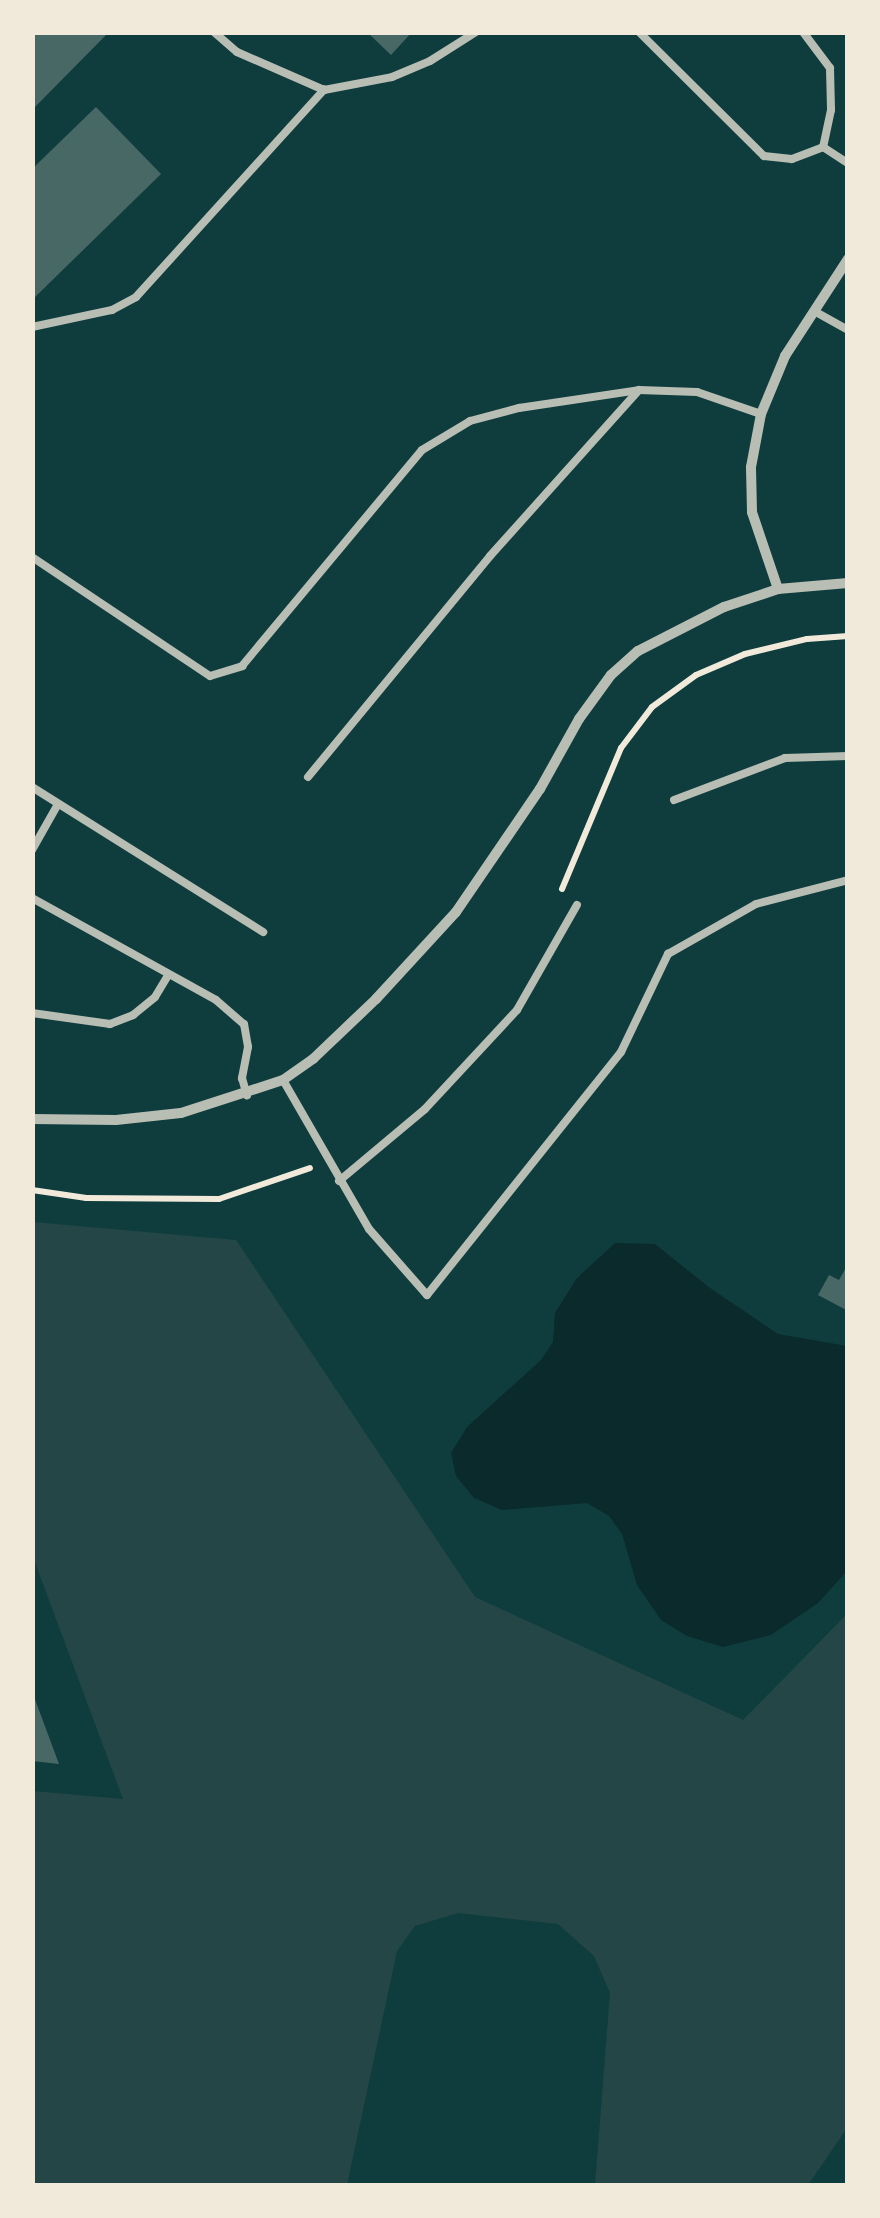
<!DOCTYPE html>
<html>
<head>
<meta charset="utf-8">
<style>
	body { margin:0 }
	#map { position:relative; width:880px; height:2218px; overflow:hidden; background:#0f3d3e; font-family:"Sofia Sans Condensed",sans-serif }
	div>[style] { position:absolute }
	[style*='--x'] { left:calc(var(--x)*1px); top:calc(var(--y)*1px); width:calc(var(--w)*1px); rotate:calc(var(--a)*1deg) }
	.green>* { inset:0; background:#244646 }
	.water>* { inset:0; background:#0a2a2b }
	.building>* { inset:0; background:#486865 }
	.path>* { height:6px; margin:-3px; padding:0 3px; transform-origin:3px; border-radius:3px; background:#f1e9da }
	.service>* { height:8px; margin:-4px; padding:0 4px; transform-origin:4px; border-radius:4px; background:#b8beb3 }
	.minor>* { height:10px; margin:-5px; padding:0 5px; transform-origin:5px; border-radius:5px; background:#b8beb3 }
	span { translate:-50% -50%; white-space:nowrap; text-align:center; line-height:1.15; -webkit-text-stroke:8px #f1e9da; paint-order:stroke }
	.frame { position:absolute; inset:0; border:35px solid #f1e9da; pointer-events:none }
</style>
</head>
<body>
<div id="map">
	<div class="green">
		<i style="clip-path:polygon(33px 1222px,236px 1240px,475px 1597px,743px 1720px,847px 1614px,847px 2128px,808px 2185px,595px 2185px,610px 1993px,594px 1956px,558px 1924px,458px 1913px,415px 1926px,397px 1951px,347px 2185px,33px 2185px,33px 1791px,123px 1799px,33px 1557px)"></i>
	</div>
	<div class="water">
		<i style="clip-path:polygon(615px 1243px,655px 1244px,710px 1288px,778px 1334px,847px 1346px,847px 1571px,818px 1603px,771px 1635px,723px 1647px,687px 1636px,661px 1620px,637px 1585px,622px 1534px,609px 1516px,587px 1503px,502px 1510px,474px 1498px,456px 1476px,451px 1453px,467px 1427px,541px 1360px,553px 1342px,555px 1313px,577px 1278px)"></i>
	</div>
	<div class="building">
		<i style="clip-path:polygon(32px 32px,109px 32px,32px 110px)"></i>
		<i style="clip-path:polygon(367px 32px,412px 32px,391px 55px)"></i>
		<i style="clip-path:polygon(96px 107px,161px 174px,32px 300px,32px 169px)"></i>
		<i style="clip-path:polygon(848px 1264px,848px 1311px,818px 1295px,829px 1275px,839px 1280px)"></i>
		<i style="clip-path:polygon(33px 1694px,59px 1764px,32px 1761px)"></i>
	</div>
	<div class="path">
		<i style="--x:562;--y:889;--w:153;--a:-67.3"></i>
		<i style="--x:621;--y:748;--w:51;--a:-52.9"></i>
		<i style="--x:652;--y:707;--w:54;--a:-36"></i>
		<i style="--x:696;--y:675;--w:53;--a:-23.2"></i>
		<i style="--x:745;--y:654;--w:64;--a:-13.6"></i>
		<i style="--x:807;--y:639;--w:41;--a:-4.2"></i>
		<i style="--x:32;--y:1190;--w:55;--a:8.4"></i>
		<i style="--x:86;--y:1198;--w:133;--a:0.4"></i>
		<i style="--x:219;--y:1199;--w:96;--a:-18.8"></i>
	</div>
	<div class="service">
		<i style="--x:214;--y:32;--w:30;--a:41"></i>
		<i style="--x:237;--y:52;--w:95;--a:23.6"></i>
		<i style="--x:324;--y:90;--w:69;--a:-10.8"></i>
		<i style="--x:392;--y:77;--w:41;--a:-22.8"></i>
		<i style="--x:430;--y:61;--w:54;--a:-32.2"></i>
		<i style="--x:639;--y:32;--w:176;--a:44.8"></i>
		<i style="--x:764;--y:156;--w:28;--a:6"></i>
		<i style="--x:792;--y:159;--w:33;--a:-21"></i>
		<i style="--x:803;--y:32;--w:45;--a:53.1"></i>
		<i style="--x:830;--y:68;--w:42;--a:88.6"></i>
		<i style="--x:831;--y:110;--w:38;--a:102"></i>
		<i style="--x:823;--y:147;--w:30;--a:33"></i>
		<i style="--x:814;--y:311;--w:39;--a:29"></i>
		<i style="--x:32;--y:327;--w:82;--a:-12"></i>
		<i style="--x:112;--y:310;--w:27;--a:-28"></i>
		<i style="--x:136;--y:297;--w:280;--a:-47.8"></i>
		<i style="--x:32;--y:557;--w:214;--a:33.8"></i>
		<i style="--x:210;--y:676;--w:34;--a:-17"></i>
		<i style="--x:242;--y:666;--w:281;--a:-50.2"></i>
		<i style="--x:422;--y:450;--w:56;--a:-31.1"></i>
		<i style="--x:470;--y:421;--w:51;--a:-14.9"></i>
		<i style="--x:519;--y:408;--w:121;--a:-8.5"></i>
		<i style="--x:308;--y:777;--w:286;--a:-50.5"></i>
		<i style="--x:490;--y:556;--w:223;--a:-48.1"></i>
		<i style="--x:639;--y:390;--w:58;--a:2"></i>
		<i style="--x:697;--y:392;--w:68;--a:19"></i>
		<i style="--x:32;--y:787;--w:273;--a:32.1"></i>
		<i style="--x:674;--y:800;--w:119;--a:-20.7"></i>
		<i style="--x:785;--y:758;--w:63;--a:-1.8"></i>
		<i style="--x:32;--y:850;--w:53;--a:-60.5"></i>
		<i style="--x:32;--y:898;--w:210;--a:29"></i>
		<i style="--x:216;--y:1000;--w:37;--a:41"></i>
		<i style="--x:244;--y:1024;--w:23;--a:80"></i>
		<i style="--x:248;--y:1047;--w:32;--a:101"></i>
		<i style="--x:242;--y:1078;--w:18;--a:74"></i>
		<i style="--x:32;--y:1013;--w:79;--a:8"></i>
		<i style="--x:110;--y:1024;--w:25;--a:-21"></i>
		<i style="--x:133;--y:1015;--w:28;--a:-39"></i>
		<i style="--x:155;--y:997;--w:26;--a:-59"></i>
		<i style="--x:283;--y:1080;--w:172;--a:60"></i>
		<i style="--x:369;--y:1229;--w:88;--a:48.7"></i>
		<i style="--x:427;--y:1295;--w:311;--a:-51.4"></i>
		<i style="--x:621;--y:1052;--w:109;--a:-64.4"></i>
		<i style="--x:668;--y:954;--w:101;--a:-29.6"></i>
		<i style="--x:756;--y:904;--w:95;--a:-14.6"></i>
		<i style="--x:339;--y:1181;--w:112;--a:-39.9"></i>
		<i style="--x:425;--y:1109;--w:135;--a:-47.1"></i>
		<i style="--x:517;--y:1010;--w:121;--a:-60.3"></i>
	</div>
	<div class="minor">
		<i style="--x:778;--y:589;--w:81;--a:-108.7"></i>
		<i style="--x:752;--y:512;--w:45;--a:-91.3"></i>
		<i style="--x:751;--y:467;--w:54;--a:-79.3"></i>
		<i style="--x:761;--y:414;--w:63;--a:-67.5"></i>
		<i style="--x:785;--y:356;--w:116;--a:-57"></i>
		<i style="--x:32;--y:1119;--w:84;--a:0.7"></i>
		<i style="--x:116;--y:1120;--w:65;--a:-6.1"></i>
		<i style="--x:181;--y:1113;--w:107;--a:-17.9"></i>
		<i style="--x:283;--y:1080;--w:37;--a:-35"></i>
		<i style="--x:313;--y:1059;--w:87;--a:-43.6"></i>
		<i style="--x:376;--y:999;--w:118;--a:-47.4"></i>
		<i style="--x:456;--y:912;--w:149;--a:-55.7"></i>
		<i style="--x:540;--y:789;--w:80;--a:-60.9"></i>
		<i style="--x:579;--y:719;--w:54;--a:-54"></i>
		<i style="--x:611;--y:675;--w:36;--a:-42"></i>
		<i style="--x:638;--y:651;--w:97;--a:-27.1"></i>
		<i style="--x:724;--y:607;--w:57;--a:-18.4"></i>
		<i style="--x:778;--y:589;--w:70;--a:-4.9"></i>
	</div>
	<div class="frame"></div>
</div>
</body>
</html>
